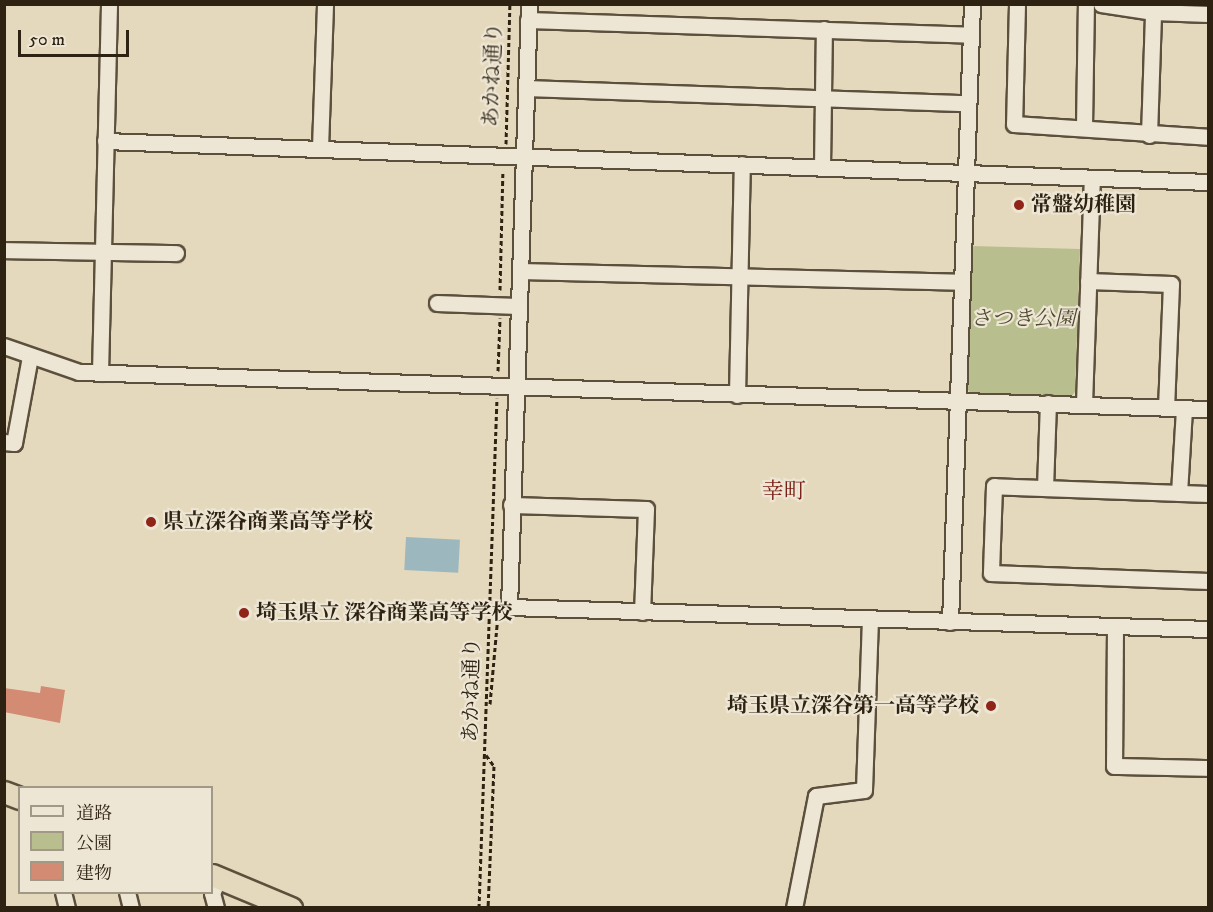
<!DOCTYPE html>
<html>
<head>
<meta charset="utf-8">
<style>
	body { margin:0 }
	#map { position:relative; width:1213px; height:912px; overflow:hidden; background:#e5d9bd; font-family:"IM FELL DW Pica","Noto Serif JP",serif }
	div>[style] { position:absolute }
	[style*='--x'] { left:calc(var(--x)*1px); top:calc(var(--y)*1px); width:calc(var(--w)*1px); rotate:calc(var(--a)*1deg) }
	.green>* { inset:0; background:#b8be8e }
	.water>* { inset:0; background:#9cb7bd; transform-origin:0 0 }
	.building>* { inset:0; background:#d38b74 }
	.path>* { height:3px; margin-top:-1.5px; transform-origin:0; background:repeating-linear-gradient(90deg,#2e2212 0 4.5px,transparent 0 7.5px) }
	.roads { filter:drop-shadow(2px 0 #5c503d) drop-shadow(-2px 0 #5c503d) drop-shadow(0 2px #5c503d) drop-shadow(0 -2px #5c503d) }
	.minor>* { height:15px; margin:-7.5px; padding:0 7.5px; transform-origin:7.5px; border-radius:7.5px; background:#eee6d4 }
	.highway>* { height:21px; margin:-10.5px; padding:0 10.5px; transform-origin:10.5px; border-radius:10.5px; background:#e5d9bd }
	.dots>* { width:16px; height:16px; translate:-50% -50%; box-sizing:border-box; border:3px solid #eee6d4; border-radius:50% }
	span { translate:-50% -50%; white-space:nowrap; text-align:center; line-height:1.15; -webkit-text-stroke:4.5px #eee6d4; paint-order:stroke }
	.street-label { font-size:21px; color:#2e2212 }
	.poi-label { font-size:21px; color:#2e2212; font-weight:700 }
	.left { translate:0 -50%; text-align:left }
	.right { translate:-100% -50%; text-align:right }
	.park-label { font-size:21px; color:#504931; font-style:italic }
	.neighbourhood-label { font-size:22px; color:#7a1f14 }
	.frame { position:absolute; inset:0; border:6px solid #2e2212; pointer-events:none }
	.legend { position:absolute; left:18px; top:786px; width:195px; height:108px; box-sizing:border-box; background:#eee6d4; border:2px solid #a19886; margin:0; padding:8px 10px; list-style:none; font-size:18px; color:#2e2212 }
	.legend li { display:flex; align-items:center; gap:12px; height:30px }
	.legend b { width:30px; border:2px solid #a19886 }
	.scale { position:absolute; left:18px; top:30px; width:111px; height:27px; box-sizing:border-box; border:3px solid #2e2212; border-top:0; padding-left:8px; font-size:18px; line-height:21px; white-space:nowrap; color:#2e2212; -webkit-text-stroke:4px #eee6d4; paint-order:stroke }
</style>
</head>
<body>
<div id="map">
	<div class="green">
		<i style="clip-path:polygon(971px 246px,1080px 249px,1075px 392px,1071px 397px,972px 394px,966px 388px)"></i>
	</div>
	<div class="water">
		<i style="left:406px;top:537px;width:54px;height:33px;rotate:3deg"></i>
	</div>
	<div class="building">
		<i style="clip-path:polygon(41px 686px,65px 690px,60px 723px,4px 712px,4px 688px,40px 693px)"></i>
	</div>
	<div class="path">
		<i style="--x:506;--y:144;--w:140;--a:-88.4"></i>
		<i style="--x:500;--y:290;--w:119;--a:-88.6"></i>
		<i style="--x:498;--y:371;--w:53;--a:-87.8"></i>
		<i style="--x:490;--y:704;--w:89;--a:-84.9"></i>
		<i style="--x:486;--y:755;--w:14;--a:54"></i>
		<i style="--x:494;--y:766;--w:142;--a:92.4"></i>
		<i style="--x:479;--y:908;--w:510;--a:-87.98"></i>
	</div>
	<div class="roads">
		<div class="minor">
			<i style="--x:529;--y:4;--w:603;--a:91.9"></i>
			<i style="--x:509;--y:607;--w:699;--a:1.8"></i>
			<i style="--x:1017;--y:4;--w:120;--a:91.4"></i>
			<i style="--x:1014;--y:124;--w:194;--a:3.8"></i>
			<i style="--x:1101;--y:4;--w:53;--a:8.7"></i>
			<i style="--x:1153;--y:12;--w:55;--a:2.1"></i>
			<i style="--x:528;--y:20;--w:443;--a:1.9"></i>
			<i style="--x:526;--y:88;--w:440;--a:2"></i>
			<i style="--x:1084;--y:127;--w:123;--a:-89.1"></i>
			<i style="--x:1149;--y:135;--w:123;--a:-88.1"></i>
			<i style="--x:105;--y:141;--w:1104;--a:2.13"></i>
			<i style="--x:320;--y:148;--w:144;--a:-88"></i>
			<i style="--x:822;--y:167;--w:138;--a:-89.2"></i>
			<i style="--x:4;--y:250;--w:172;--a:1"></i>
			<i style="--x:520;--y:271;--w:440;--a:1.4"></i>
			<i style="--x:1088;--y:281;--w:83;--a:2.1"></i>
			<i style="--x:1171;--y:284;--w:123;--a:92.3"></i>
			<i style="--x:437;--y:303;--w:80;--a:2.1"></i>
			<i style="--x:4;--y:346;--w:79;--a:19.1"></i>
			<i style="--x:79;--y:372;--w:1130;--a:1.88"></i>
			<i style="--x:100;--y:373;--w:369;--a:-88.6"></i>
			<i style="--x:737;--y:395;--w:231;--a:-88.8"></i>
			<i style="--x:1084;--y:404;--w:226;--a:-88"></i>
			<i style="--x:4;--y:442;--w:10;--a:6"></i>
			<i style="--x:14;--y:443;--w:87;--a:-79.5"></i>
			<i style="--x:1045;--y:488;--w:85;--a:-88"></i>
			<i style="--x:1179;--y:493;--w:85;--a:-86.6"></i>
			<i style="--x:1208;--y:494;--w:214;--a:-177.9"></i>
			<i style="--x:994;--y:486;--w:87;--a:92"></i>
			<i style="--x:991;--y:573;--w:217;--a:2.1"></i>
			<i style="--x:511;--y:505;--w:135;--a:1.7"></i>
			<i style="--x:646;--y:509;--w:103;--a:92.2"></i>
			<i style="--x:950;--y:622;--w:618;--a:-87.96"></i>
			<i style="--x:1115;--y:627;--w:139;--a:90.4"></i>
			<i style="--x:1114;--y:766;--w:94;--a:1.2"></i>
			<i style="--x:63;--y:892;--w:16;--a:76"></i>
			<i style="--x:127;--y:892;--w:16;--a:76"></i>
			<i style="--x:216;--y:908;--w:16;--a:-105"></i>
			<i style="--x:212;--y:893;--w:17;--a:-65"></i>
			<i style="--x:794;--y:908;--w:114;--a:-78.9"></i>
			<i style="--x:816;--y:796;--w:48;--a:-7.1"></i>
			<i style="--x:864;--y:790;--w:170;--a:-88"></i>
		</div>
		<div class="highway">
			<i style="--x:4;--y:792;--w:17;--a:21"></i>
			<i style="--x:212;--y:875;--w:86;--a:22.7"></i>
		</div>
	</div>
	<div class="dots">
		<i style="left:1019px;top:205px;background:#8f2418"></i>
		<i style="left:151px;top:522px;background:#8f2418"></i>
		<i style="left:244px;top:613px;background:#8f2418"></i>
		<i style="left:991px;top:706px;background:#8f2418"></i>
	</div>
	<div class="street-label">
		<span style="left:493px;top:75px;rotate:-88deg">あかね通り</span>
		<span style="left:472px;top:690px;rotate:-89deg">あかね通り</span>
	</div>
	<div class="poi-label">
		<span class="left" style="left:1031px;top:205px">常盤幼稚園</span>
		<span class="left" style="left:163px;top:522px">県立深谷商業高等学校</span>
		<span class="left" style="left:256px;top:613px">埼玉県立 深谷商業高等学校</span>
		<span class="right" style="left:979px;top:706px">埼玉県立深谷第一高等学校</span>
	</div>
	<div class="park-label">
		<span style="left:1023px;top:319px">さつき公園</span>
	</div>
	<div class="neighbourhood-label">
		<span style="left:784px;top:492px">幸町</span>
	</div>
	<div class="frame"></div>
	<ul class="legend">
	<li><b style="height:8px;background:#eee6d4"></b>道路</li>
	<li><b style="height:16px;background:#b8be8e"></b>公園</li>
	<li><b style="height:16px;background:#d38b74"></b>建物</li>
	</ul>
	<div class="scale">50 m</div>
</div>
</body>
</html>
